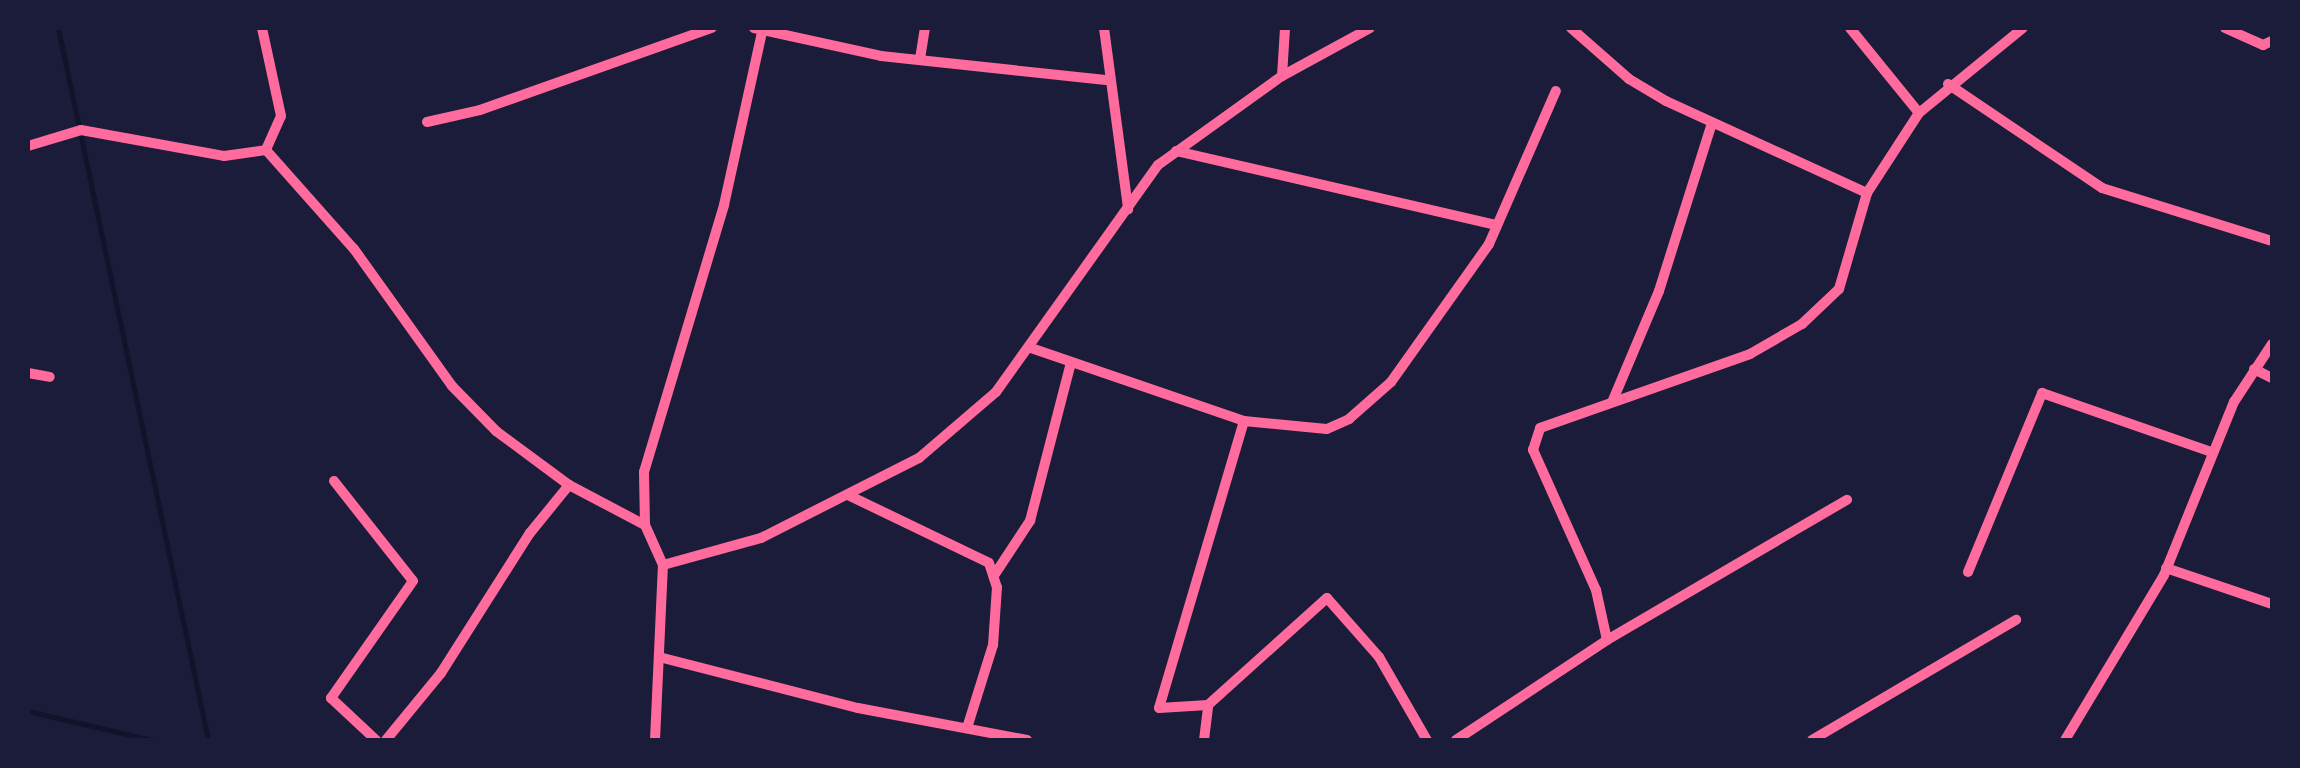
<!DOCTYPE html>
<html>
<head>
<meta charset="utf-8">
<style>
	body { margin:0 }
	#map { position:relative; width:2300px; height:768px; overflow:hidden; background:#1b1b3a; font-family:"Public Sans",sans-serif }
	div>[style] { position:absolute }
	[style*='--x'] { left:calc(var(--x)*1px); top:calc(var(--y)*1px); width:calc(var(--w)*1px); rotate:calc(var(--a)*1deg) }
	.stream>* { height:5px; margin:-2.5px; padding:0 2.5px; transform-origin:2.5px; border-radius:2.5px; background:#12122b }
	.minor>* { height:10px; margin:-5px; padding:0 5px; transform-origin:5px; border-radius:5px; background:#ff6b9d }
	span { translate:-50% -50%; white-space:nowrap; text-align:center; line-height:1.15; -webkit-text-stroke:8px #1b1b3a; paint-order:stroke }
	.frame { position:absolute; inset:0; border:30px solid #1b1b3a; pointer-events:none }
</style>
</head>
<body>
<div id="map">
	<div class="stream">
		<i style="--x:58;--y:28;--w:728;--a:78.1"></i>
		<i style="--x:28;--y:711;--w:127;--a:13.2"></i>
	</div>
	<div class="minor">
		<i style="--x:262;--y:28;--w:90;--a:77.8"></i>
		<i style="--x:281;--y:116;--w:37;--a:114"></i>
		<i style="--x:266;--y:150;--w:132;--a:48.4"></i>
		<i style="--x:354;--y:249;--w:168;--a:54.4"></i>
		<i style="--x:452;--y:386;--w:63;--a:45.6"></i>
		<i style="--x:496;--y:431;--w:91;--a:36.5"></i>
		<i style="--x:569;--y:485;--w:86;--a:27.8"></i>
		<i style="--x:754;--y:28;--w:130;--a:12.4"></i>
		<i style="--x:881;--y:56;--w:226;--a:6.1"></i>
		<i style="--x:1104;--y:28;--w:183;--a:82.4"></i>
		<i style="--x:1571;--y:28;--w:77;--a:41.3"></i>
		<i style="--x:1629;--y:79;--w:43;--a:30.7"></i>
		<i style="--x:1666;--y:101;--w:221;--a:24.6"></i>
		<i style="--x:1850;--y:28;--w:109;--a:50.9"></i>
		<i style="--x:2225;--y:28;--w:42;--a:24.1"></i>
		<i style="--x:2263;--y:45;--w:10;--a:-24"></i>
		<i style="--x:920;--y:59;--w:31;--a:-81"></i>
		<i style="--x:1282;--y:76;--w:48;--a:-86.4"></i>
		<i style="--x:1948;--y:84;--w:186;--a:34"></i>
		<i style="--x:2102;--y:188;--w:178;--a:17.3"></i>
		<i style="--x:427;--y:122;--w:54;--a:-12.8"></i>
		<i style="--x:480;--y:110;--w:246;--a:-19.5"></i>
		<i style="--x:28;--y:146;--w:55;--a:-16.8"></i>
		<i style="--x:81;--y:130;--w:145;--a:10.3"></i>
		<i style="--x:224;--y:156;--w:42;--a:-8.1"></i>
		<i style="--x:1176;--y:151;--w:329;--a:13"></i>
		<i style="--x:1031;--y:348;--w:225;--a:18.9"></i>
		<i style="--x:1244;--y:421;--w:83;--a:5.5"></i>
		<i style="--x:1327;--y:429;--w:24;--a:-24"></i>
		<i style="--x:1349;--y:419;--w:56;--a:-41.4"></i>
		<i style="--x:1391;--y:382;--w:169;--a:-54.6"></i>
		<i style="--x:1489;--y:244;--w:167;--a:-66.4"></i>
		<i style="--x:2254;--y:369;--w:20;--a:27"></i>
		<i style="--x:28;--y:373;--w:22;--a:10"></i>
		<i style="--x:1613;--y:400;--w:118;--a:-67.1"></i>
		<i style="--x:1659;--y:291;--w:176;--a:-72.5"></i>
		<i style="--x:1244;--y:421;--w:299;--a:106.5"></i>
		<i style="--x:1159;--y:708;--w:49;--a:-3.5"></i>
		<i style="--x:1208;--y:705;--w:160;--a:-42"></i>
		<i style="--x:1327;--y:598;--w:79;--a:48.6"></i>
		<i style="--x:1379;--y:657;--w:96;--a:60"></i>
		<i style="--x:334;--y:481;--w:127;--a:51.7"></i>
		<i style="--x:413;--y:581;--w:143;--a:125"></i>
		<i style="--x:331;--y:698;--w:62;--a:43"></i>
		<i style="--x:850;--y:496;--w:154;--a:25.7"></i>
		<i style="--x:989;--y:563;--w:25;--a:72"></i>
		<i style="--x:997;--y:587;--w:58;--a:93.9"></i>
		<i style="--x:993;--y:645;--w:87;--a:107.4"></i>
		<i style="--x:663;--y:565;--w:102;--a:-15.4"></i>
		<i style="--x:761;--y:538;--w:177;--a:-26.9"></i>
		<i style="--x:919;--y:458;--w:101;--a:-40.6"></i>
		<i style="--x:996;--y:392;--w:279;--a:-54.5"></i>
		<i style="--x:1158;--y:165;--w:153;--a:-35.7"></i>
		<i style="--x:1282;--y:76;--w:100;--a:-28.6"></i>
		<i style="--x:2166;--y:568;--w:112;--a:18.8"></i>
		<i style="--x:1968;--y:572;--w:194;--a:-67.5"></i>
		<i style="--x:2042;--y:393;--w:179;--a:19.2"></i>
		<i style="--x:995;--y:574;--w:64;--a:-56.6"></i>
		<i style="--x:1030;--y:521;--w:163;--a:-75.5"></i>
		<i style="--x:1607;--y:640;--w:51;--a:-102.4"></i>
		<i style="--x:1596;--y:590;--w:154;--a:-114.2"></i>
		<i style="--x:1533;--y:450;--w:23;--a:-72"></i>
		<i style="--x:1540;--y:428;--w:223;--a:-19.4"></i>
		<i style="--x:1750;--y:354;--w:60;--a:-30"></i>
		<i style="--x:1802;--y:324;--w:51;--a:-43.4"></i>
		<i style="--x:1839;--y:289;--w:100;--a:-73.7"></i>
		<i style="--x:1867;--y:193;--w:95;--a:-57"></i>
		<i style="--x:1919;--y:113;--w:134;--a:-39.3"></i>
		<i style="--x:659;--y:657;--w:205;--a:14.4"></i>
		<i style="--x:858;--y:708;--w:172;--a:10.7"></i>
		<i style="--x:386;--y:740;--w:87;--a:-50.6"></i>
		<i style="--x:441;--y:673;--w:166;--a:-57.6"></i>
		<i style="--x:530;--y:533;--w:62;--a:-50.9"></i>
		<i style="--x:655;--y:740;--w:175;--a:-87.4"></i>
		<i style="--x:663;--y:565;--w:44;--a:-114.2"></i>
		<i style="--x:645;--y:525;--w:53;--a:-91.1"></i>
		<i style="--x:644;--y:472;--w:279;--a:-73.3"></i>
		<i style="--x:724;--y:205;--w:181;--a:-77.6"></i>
		<i style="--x:1204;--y:740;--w:35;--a:-83"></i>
		<i style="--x:1456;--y:740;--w:181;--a:-33.5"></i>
		<i style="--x:1607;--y:640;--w:278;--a:-30.3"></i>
		<i style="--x:1812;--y:740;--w:237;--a:-30.5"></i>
		<i style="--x:2065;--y:740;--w:192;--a:-59"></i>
		<i style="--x:2164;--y:575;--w:187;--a:-68"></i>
		<i style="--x:2234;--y:402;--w:69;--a:-56.8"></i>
	</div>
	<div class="frame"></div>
</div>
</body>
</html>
